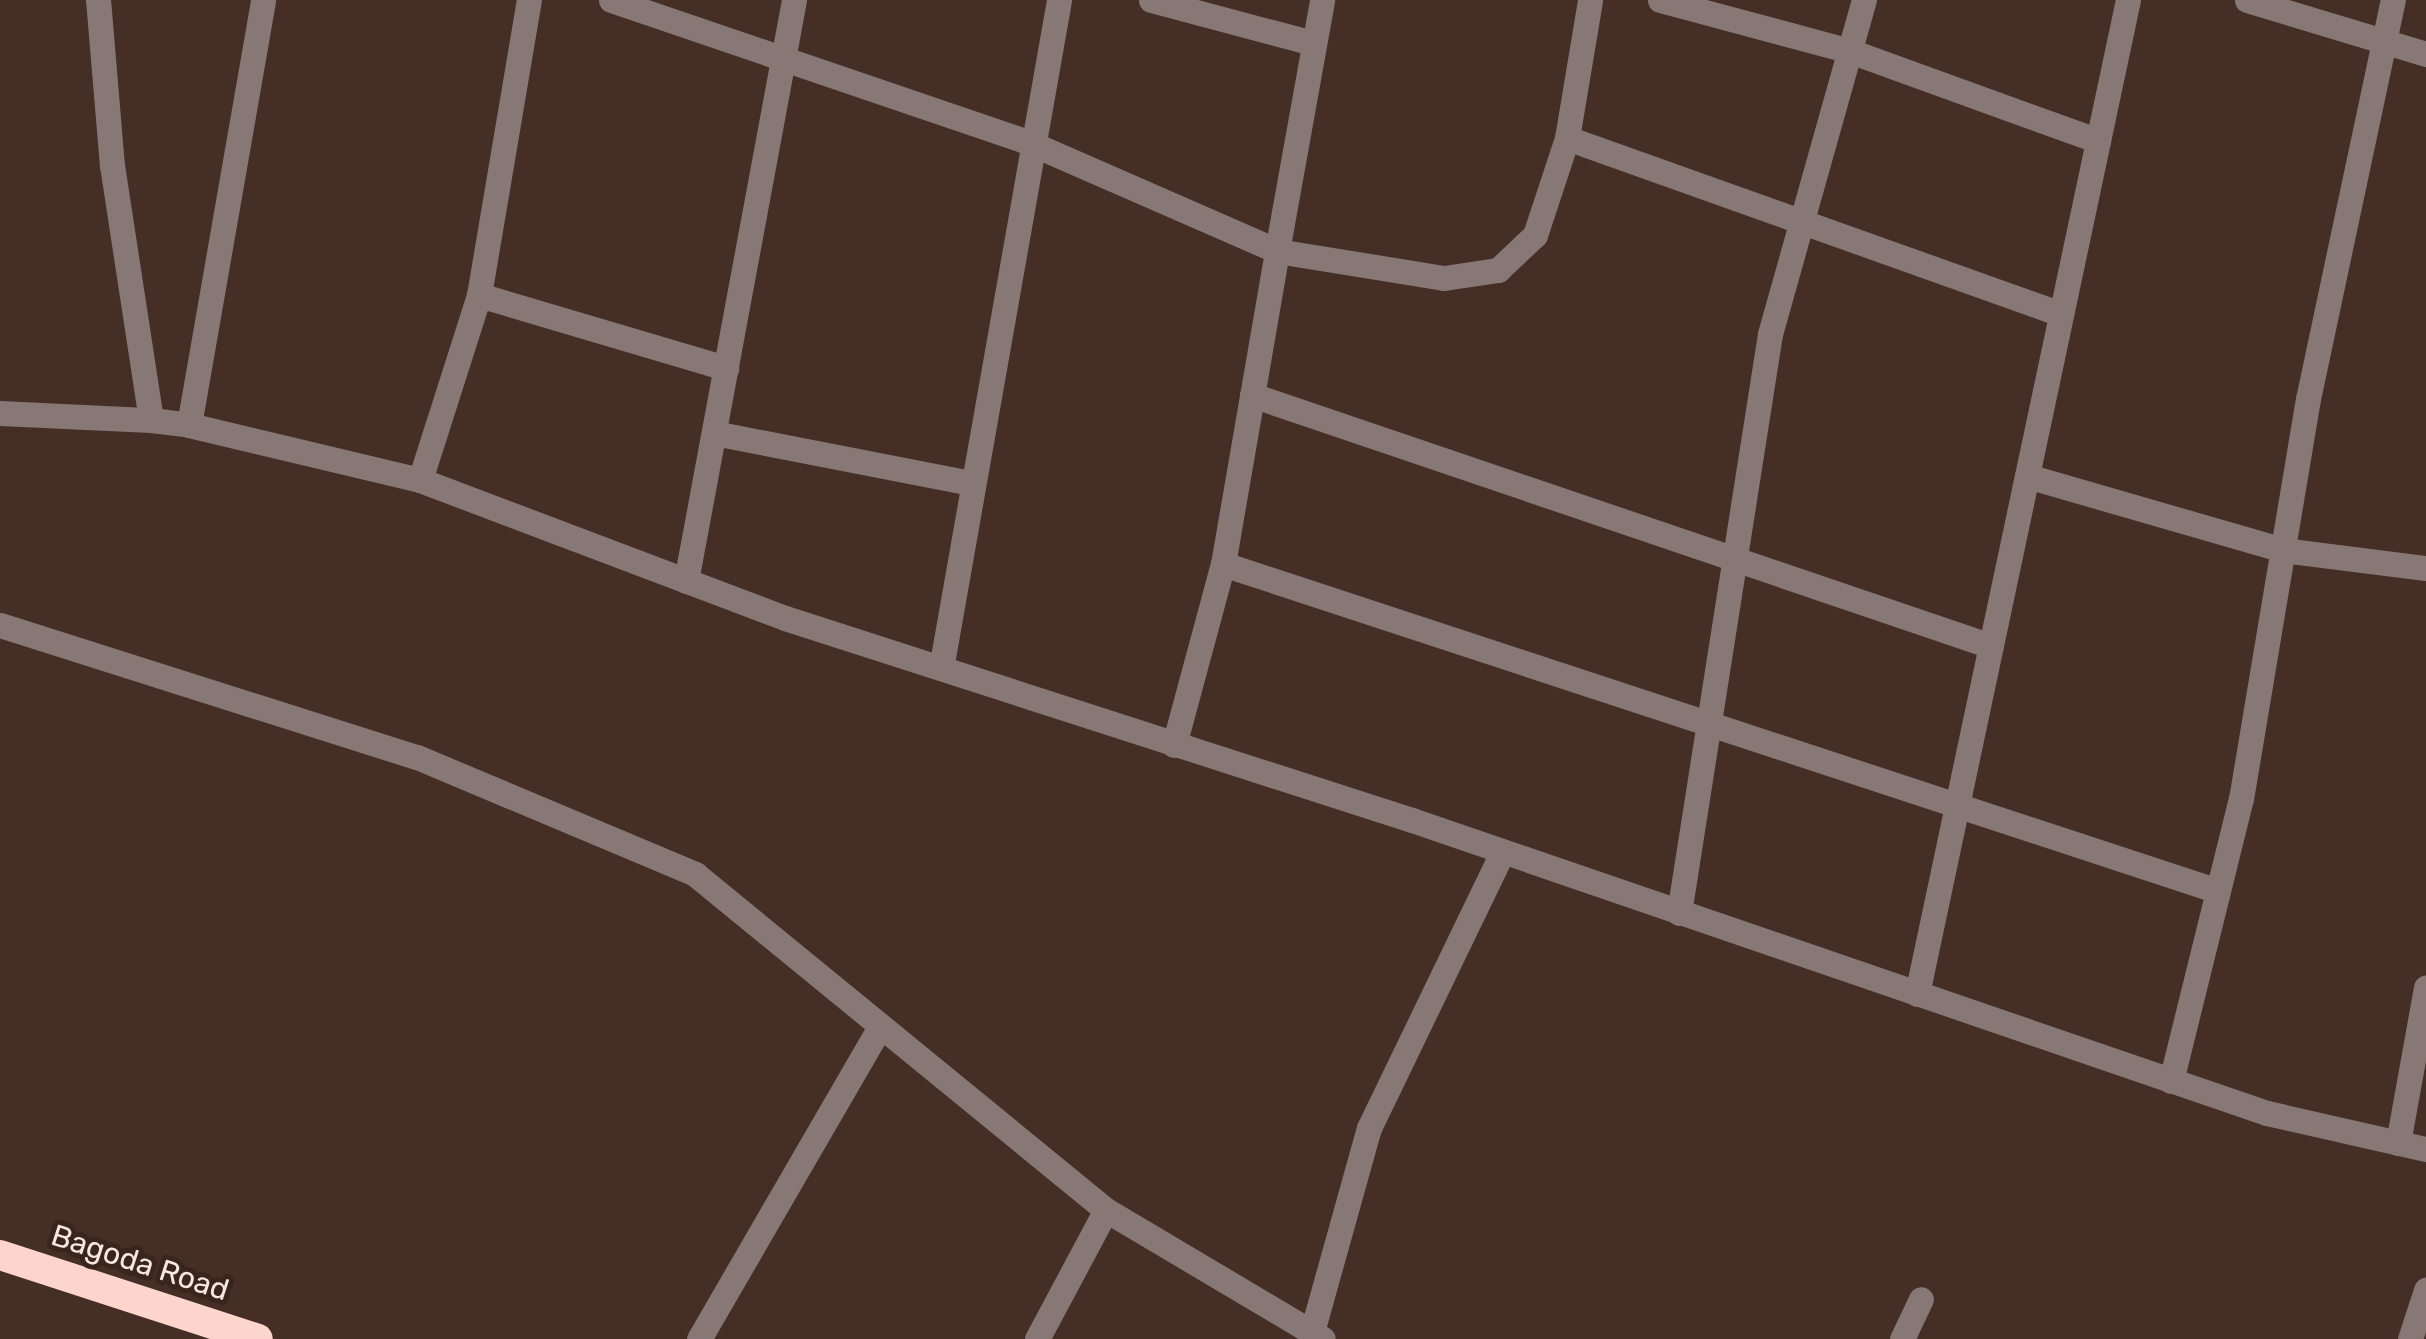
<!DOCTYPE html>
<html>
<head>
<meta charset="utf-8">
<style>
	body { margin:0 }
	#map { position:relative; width:2426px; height:1339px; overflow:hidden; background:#452e26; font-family:Rubik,sans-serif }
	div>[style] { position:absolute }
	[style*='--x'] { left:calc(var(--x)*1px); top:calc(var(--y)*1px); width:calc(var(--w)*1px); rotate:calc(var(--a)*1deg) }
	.minor>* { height:25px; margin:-12.5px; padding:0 12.5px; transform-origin:12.5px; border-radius:12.5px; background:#887875 }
	.highway>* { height:30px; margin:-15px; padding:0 15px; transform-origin:15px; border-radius:15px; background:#fdd5cc }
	span { translate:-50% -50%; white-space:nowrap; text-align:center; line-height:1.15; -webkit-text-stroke:10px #3a251c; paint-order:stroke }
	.street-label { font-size:30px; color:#f6e7e1 }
</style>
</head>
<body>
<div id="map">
	<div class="minor">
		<i style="--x:611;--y:0;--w:441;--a:18.8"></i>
		<i style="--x:1028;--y:142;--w:272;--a:23.6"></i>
		<i style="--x:1277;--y:251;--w:255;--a:-79.8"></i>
		<i style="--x:1151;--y:0;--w:168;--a:14.9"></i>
		<i style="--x:1660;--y:0;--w:197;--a:15"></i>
		<i style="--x:1850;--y:51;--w:264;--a:19.9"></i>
		<i style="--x:2247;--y:0;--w:187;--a:16.8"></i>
		<i style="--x:1567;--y:138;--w:524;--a:19.61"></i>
		<i style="--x:479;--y:295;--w:258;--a:16.5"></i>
		<i style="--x:1252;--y:395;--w:780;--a:18.76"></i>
		<i style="--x:0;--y:413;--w:151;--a:2.7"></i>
		<i style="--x:151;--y:420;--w:257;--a:-98.7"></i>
		<i style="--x:112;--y:166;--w:167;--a:-94.8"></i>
		<i style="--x:151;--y:420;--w:38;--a:7"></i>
		<i style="--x:189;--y:425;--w:431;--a:-80.1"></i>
		<i style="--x:189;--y:425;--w:237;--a:13.4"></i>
		<i style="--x:420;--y:480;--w:390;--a:20.7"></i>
		<i style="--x:785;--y:618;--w:659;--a:17.86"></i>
		<i style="--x:1412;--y:820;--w:904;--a:18.92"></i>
		<i style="--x:2267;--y:1113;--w:163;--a:12.8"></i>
		<i style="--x:714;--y:433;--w:263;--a:11"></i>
		<i style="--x:2027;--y:476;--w:266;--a:16.1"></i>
		<i style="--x:2283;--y:550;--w:144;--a:7.2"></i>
		<i style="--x:420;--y:480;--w:194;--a:-72.3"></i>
		<i style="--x:479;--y:295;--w:299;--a:-80.4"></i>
		<i style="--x:1223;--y:564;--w:1047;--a:18.19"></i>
		<i style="--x:686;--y:581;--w:591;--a:-79.47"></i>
		<i style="--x:0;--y:625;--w:437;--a:17.6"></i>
		<i style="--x:417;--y:757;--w:302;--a:22.8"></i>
		<i style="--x:695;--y:874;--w:531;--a:39.27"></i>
		<i style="--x:1106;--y:1210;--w:252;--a:30.7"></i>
		<i style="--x:942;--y:663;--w:673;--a:-79.99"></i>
		<i style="--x:1174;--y:745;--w:188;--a:-74.9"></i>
		<i style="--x:1223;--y:564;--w:318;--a:-80.2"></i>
		<i style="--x:1277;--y:251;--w:169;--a:9.2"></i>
		<i style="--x:1444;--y:278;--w:55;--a:-8.4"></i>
		<i style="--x:1498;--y:270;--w:51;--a:-43.4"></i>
		<i style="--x:1535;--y:235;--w:102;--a:-71.7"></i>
		<i style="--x:1567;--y:138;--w:140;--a:-80.5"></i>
		<i style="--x:1679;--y:913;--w:586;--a:-81.07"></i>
		<i style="--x:1770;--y:334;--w:347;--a:-74.3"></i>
		<i style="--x:1917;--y:994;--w:1016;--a:-78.02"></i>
		<i style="--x:2171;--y:1081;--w:291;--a:-76.1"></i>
		<i style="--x:2241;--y:799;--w:406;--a:-80.5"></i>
		<i style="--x:2308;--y:399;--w:408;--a:-78"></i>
		<i style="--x:2398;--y:1143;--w:158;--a:-79.8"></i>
		<i style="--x:699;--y:1339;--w:361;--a:-59.9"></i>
		<i style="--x:1037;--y:1339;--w:146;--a:-61.9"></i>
		<i style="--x:1310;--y:1339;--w:219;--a:-74.4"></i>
		<i style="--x:1369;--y:1128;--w:303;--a:-64.2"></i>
		<i style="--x:1902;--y:1339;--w:44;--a:-64.6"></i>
		<i style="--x:2410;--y:1339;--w:52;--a:-71.9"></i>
	</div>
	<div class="highway">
		<i style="--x:0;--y:1255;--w:271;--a:18"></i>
	</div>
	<div class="street-label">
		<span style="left:140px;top:1263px;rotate:18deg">Bagoda Road</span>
	</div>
</div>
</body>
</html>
